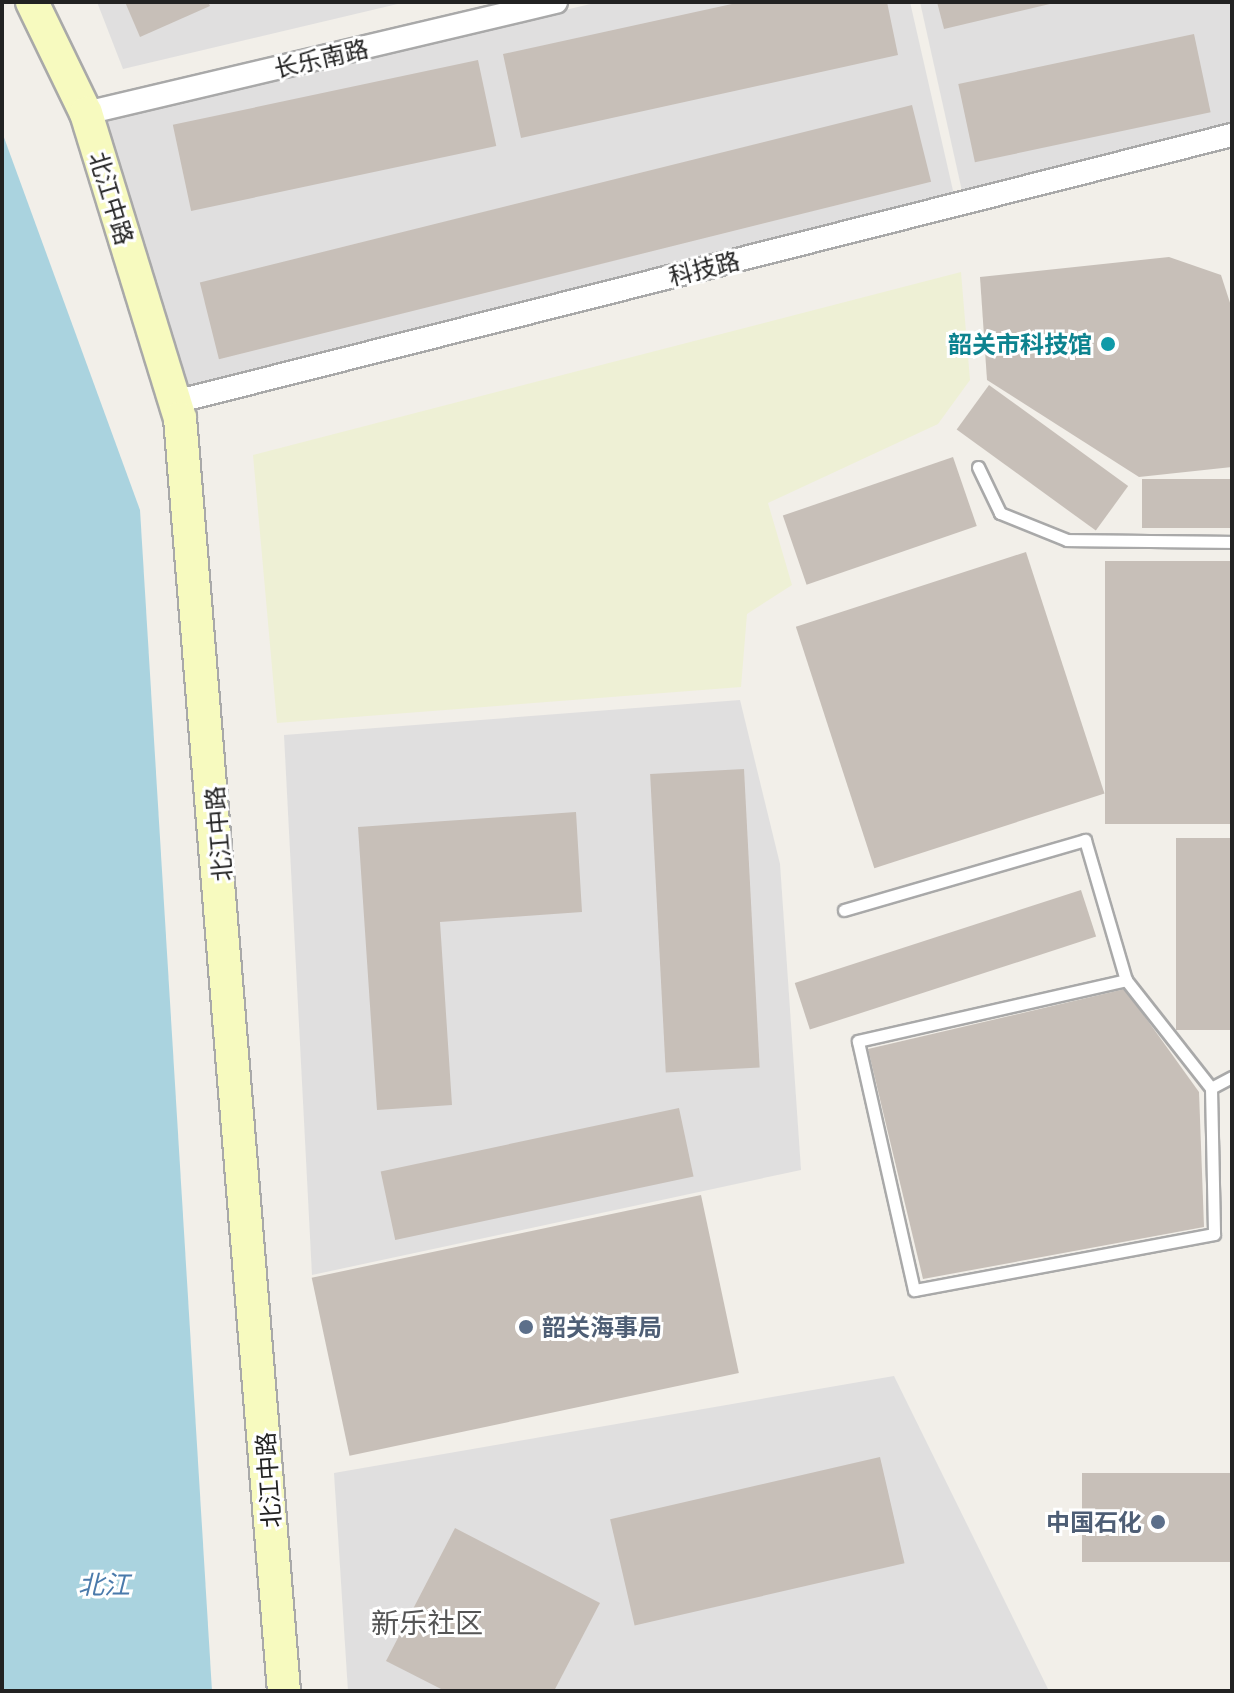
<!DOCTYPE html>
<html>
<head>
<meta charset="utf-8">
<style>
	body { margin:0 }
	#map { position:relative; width:1234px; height:1693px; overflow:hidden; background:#f2efe9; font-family:"Exo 2","Noto Sans SC",sans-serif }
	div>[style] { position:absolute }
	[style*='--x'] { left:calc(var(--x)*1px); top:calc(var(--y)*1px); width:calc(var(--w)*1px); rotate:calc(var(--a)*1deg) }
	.residential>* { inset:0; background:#e0dfdf }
	.farmland>* { inset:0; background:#eef0d5 }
	.water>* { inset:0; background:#aad3df }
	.building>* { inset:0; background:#c7bfb8; transform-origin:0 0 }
	.roads { filter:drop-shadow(2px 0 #a9a9a9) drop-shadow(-2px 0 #a9a9a9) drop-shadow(0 2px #a9a9a9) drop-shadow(0 -2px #a9a9a9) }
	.lane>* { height:11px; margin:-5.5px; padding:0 5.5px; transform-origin:5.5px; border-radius:5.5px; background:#fff }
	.street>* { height:22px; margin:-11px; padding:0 11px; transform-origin:11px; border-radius:11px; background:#fff }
	.secondary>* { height:32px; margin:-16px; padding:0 16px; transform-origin:16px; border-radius:16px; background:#f7fabf }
	.dots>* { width:22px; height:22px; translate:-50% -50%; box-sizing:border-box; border:4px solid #fff; border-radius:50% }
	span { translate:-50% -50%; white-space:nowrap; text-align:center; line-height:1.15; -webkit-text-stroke:6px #fff; paint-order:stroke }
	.street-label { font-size:24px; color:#222 }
	.culture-label { font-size:24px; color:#0d838f; font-weight:700 }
	.right { translate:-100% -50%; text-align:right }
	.service-label { font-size:24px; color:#4e5e75; font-weight:700 }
	.left { translate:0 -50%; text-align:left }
	.water-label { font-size:26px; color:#4a7aab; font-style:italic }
	.quarter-label { font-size:28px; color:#555 }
	.frame { position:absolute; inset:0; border:4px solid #222; pointer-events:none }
</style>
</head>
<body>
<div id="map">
	<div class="residential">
		<i style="clip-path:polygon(97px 2px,406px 2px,123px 69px)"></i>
		<i style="clip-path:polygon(599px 2px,910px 2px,954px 195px,181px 394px,95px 121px)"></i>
		<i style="clip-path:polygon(920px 2px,1232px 2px,1232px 126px,962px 191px)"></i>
		<i style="clip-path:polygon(740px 700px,780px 864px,801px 1170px,312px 1275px,284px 735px)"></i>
		<i style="clip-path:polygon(894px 1376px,1049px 1691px,348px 1691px,334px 1473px)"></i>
	</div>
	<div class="farmland">
		<i style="clip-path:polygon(961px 272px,970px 380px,938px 424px,768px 503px,792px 585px,747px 614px,741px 687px,277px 723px,253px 455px)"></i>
	</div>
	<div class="water">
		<i style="clip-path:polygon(2px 132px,140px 510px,212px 1691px,2px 1691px)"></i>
	</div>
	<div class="building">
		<i style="clip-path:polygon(125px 2px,208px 2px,210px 6px,140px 37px)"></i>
		<i style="clip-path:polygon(741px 2px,887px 2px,898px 55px,521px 138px,503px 54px)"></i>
		<i style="clip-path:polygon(937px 2px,1054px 2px,1054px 3px,944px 29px)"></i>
		<i style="left:1194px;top:34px;width:80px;height:241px;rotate:78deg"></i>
		<i style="left:478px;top:60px;width:88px;height:312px;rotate:78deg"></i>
		<i style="left:912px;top:105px;width:79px;height:734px;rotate:76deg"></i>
		<i style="clip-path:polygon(1169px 257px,1221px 275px,1232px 309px,1232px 467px,1139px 477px,987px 380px,980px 277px)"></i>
		<i style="left:989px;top:385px;width:172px;height:55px;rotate:36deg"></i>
		<i style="left:953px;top:457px;width:73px;height:180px;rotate:71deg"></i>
		<i style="left:1232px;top:479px;width:49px;height:90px;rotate:90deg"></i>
		<i style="left:1026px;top:552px;width:254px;height:242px;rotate:72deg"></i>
		<i style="left:1232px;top:561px;width:263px;height:127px;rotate:90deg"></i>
		<i style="left:744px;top:769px;width:299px;height:94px;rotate:87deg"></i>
		<i style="clip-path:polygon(576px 812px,582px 912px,440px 922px,452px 1105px,377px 1110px,358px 827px)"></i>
		<i style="left:1232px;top:838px;width:192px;height:56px;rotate:90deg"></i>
		<i style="left:1081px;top:890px;width:49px;height:301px;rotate:72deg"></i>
		<i style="clip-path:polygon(1125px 989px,1199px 1092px,1204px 1227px,923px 1279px,868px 1049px)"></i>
		<i style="left:679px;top:1108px;width:70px;height:305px;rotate:78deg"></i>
		<i style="left:701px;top:1195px;width:182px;height:398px;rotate:78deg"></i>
		<i style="left:880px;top:1457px;width:109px;height:277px;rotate:77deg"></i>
		<i style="left:1232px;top:1473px;width:89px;height:150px;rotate:90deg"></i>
		<i style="clip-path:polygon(455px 1528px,600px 1603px,554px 1691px,445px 1691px,386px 1661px)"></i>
	</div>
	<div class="roads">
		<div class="lane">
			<i style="--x:978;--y:467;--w:51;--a:64.4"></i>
			<i style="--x:1000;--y:513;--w:72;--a:21.9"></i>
			<i style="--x:1067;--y:540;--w:165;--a:0.7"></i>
			<i style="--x:844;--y:910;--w:251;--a:-16.2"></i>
			<i style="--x:1085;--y:840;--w:146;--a:73.7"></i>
			<i style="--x:1126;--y:980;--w:137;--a:51.8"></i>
			<i style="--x:1211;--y:1088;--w:146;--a:88.8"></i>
			<i style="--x:1214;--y:1234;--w:305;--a:169.4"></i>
			<i style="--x:914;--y:1290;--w:255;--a:-102.7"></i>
			<i style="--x:858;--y:1041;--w:275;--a:-12.8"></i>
			<i style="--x:1211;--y:1088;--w:24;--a:-28"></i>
		</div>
		<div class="street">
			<i style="--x:86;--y:113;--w:483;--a:-13.3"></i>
			<i style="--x:175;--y:402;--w:1090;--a:-14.18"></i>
		</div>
		<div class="secondary">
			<i style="--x:32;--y:2;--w:123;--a:64.1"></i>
			<i style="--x:86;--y:113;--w:319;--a:72.9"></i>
			<i style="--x:180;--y:418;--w:1277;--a:85.33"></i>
		</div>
	</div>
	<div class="dots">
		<i style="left:1108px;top:344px;background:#0f9aa8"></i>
		<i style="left:526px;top:1327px;background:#5c6f8a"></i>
		<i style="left:1158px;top:1522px;background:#5c6f8a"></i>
	</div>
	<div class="street-label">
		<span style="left:321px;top:58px;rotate:-13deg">长乐南路</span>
		<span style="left:112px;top:198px;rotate:73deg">北江中路</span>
		<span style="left:704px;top:268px;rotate:-14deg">科技路</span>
		<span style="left:218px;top:834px;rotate:-95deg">北江中路</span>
		<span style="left:268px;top:1480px;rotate:-94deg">北江中路</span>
	</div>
	<div class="culture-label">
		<span class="right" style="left:1092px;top:344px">韶关市科技馆</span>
	</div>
	<div class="service-label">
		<span class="left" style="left:542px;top:1327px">韶关海事局</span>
		<span class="right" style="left:1142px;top:1522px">中国石化</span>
	</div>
	<div class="water-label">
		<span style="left:104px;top:1584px">北江</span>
	</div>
	<div class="quarter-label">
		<span style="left:427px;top:1622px">新乐社区</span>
	</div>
	<div class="frame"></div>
</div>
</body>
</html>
